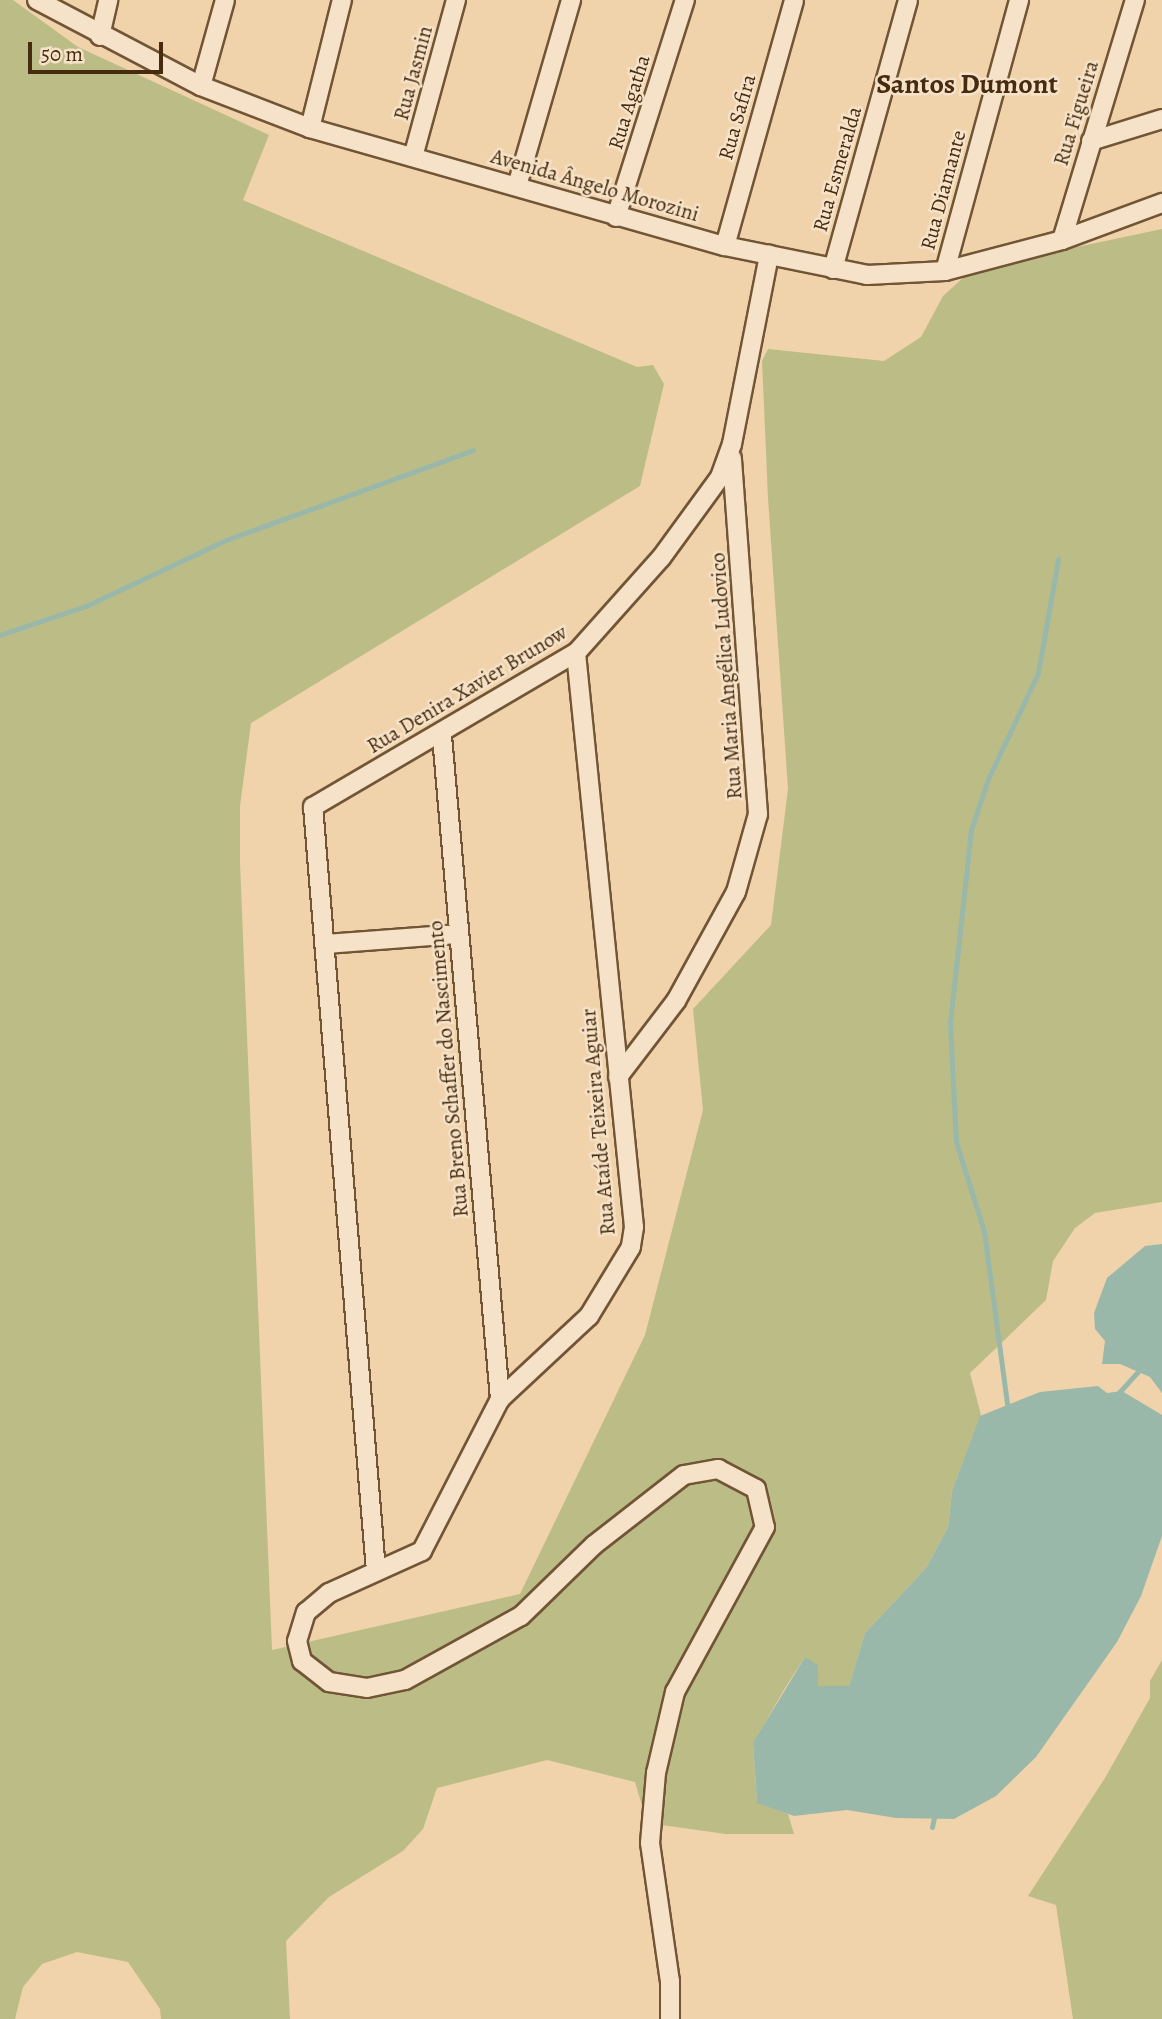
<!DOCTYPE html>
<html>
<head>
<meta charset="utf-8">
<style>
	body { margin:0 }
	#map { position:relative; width:1162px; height:2019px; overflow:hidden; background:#f0d3aa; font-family:Alegreya,serif }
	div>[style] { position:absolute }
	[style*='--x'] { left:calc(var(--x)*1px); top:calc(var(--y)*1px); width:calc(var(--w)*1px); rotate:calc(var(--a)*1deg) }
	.green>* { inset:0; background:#bcbc87 }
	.water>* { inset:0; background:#9ab8a9 }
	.stream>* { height:5px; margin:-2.5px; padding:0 2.5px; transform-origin:2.5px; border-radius:2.5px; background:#9ab8a9 }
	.roads { filter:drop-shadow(2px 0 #715535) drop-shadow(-2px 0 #715535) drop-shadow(0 2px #715535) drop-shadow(0 -2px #715535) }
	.minor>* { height:18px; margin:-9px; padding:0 9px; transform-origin:9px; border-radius:9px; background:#f5e2c8 }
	span { translate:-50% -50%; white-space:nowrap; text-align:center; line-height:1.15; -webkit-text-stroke:5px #f5e2c8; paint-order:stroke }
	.street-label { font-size:21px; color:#472b0e }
	.district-label { font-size:28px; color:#472b0e; font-weight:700 }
	.scale { position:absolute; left:28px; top:42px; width:135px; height:32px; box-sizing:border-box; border:4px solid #472b0e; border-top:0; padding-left:9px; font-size:21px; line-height:24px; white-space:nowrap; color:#472b0e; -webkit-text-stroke:5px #f5e2c8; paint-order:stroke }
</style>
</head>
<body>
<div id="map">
	<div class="green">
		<i style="clip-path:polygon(0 0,13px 0,78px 47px,269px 135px,243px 200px,637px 367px,653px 365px,664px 384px,640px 486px,251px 723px,240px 806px,240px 863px,272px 1650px,520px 1594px,645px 1335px,703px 1110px,693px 1009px,771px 925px,788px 789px,768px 498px,762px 361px,768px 349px,884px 361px,921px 337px,943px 296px,973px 269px,1162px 229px,1162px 1202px,1095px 1213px,1075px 1228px,1053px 1261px,1046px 1300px,970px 1373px,981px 1415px,952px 1491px,948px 1527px,926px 1568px,865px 1633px,849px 1686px,818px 1686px,805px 1657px,785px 1688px,753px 1744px,757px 1802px,788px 1814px,794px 1834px,726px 1834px,647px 1823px,635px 1782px,547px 1760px,437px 1788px,423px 1829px,403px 1851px,329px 1897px,286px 1941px,290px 2019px,161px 2019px,160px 2009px,128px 1962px,77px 1952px,42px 1964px,23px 1987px,15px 2019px,0 2019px)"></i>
		<i style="clip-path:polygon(1162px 1660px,1162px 2019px,1073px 2019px,1056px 1905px,1028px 1896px,1105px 1778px,1150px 1698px,1150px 1681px)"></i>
	</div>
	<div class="water">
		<i style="clip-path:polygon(1162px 1244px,1162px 1393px,1150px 1377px,1120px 1364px,1102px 1364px,1105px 1341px,1095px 1329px,1094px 1313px,1107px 1278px,1145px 1246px)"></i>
		<i style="clip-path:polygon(1098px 1386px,1107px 1393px,1122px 1391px,1162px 1415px,1162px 1536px,1141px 1596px,1117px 1642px,1036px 1757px,996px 1796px,954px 1819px,896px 1818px,847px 1810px,794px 1816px,757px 1803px,753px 1743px,805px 1657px,818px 1665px,818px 1686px,849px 1686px,865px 1633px,926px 1568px,948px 1527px,952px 1491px,980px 1416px,1040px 1392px)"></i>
	</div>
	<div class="stream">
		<i style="--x:0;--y:635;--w:93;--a:-18.8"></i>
		<i style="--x:88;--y:605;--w:153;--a:-25.2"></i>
		<i style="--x:226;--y:540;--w:263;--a:-20"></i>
		<i style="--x:1114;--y:1398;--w:42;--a:-47.9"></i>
		<i style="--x:1008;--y:1411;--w:182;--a:-97.6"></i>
		<i style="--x:984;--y:1231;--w:93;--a:-107.5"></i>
		<i style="--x:956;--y:1142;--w:119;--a:-92.9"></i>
		<i style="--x:950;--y:1023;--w:194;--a:-83.8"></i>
		<i style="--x:971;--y:830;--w:54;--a:-71.6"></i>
		<i style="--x:988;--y:779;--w:117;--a:-64.7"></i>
		<i style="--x:1038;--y:673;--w:116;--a:-80"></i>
		<i style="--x:932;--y:1827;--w:14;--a:-78"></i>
	</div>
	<div class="roads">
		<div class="minor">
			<i style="--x:37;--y:0;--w:185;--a:27.7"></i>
			<i style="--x:201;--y:86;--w:117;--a:21.1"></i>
			<i style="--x:310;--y:128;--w:431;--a:15.9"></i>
			<i style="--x:725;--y:246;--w:145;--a:11.5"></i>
			<i style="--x:867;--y:275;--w:78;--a:-2.9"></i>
			<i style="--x:945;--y:271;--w:121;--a:-14.8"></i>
			<i style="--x:1062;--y:240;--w:107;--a:-20.3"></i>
			<i style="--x:100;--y:36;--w:37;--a:-77"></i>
			<i style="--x:201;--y:86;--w:89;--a:-74.4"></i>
			<i style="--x:310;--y:128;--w:132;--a:-76"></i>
			<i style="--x:1091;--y:141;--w:74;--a:-17.2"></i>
			<i style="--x:413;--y:157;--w:163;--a:-74.7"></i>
			<i style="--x:517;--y:186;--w:194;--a:-73.8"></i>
			<i style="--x:616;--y:217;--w:228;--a:-72.4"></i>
			<i style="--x:1062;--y:240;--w:251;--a:-73.1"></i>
			<i style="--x:725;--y:246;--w:255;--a:-74.3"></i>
			<i style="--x:833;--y:269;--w:279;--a:-74.4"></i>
			<i style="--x:945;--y:271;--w:281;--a:-74.7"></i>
			<i style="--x:576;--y:653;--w:577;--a:84.23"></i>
			<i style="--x:634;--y:1227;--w:20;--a:99"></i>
			<i style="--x:631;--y:1247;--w:81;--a:121.3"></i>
			<i style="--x:589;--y:1316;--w:122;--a:137"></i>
			<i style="--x:500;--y:1399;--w:171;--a:117.2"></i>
			<i style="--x:422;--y:1551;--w:102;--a:155.7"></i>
			<i style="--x:329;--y:1593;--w:30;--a:140"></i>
			<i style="--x:306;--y:1612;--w:30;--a:107"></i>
			<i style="--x:297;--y:1641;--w:21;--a:76"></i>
			<i style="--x:302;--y:1661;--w:34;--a:38"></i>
			<i style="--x:329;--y:1682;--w:38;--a:9"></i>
			<i style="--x:367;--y:1688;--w:39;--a:-12"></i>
			<i style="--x:405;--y:1680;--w:132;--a:-28.9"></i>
			<i style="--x:521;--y:1616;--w:102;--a:-44.2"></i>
			<i style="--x:594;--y:1545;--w:114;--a:-37.9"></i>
			<i style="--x:684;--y:1475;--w:35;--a:-10"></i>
			<i style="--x:718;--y:1469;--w:43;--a:27.8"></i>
			<i style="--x:756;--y:1489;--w:39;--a:77"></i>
			<i style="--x:765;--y:1527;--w:188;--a:118.6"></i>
			<i style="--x:675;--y:1692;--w:83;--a:103.2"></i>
			<i style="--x:656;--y:1773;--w:70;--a:94.9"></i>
			<i style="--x:650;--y:1843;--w:139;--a:81.8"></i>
			<i style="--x:670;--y:1981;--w:38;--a:90"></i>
			<i style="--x:442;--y:736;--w:666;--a:85"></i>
			<i style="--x:325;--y:944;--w:133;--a:-4.3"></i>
			<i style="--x:618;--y:1077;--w:96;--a:-52.7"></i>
			<i style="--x:676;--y:1001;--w:124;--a:-61.2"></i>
			<i style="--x:736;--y:892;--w:81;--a:-74.2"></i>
			<i style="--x:758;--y:814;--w:357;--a:-94.2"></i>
			<i style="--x:376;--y:1571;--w:767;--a:-94.71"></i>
			<i style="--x:313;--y:807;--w:305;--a:-30.4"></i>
			<i style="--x:576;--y:653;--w:127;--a:-48.2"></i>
			<i style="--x:661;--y:558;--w:100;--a:-53.9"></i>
			<i style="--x:720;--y:477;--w:35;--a:-70"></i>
			<i style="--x:732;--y:444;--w:193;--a:-78.9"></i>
		</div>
	</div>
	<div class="street-label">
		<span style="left:413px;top:73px;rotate:-75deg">Rua Jasmin</span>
		<span style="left:629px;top:102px;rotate:-73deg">Rua Agatha</span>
		<span style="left:1076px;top:113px;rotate:-73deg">Rua Figueira</span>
		<span style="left:737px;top:117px;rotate:-74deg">Rua Safira</span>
		<span style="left:837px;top:169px;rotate:-74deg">Rua Esmeralda</span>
		<span style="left:595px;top:185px;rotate:16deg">Avenida Ângelo Morozini</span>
		<span style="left:943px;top:190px;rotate:-75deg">Rua Diamante</span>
		<span style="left:726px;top:676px;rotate:-94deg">Rua Maria Angélica Ludovico</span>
		<span style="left:467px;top:689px;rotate:-31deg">Rua Denira Xavier Brunow</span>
		<span style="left:448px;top:1069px;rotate:-95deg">Rua Breno Schaffer do Nascimento</span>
		<span style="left:598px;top:1122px;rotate:-95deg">Rua Ataíde Teixeira Aguiar</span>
	</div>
	<div class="district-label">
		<span style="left:967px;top:84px">Santos Dumont</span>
	</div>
	<div class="scale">50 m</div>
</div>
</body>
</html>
